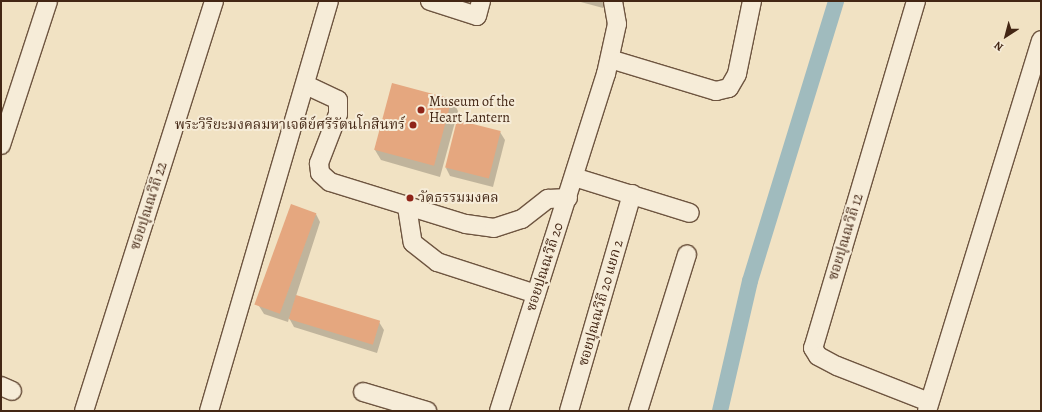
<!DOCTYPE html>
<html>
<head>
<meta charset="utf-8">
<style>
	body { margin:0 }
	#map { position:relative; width:1042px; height:412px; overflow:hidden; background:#f1e2c3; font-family:Alegreya,"Noto Serif Thai",serif }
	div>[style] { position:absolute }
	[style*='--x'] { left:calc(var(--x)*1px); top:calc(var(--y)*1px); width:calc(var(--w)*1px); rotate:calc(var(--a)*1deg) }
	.shadow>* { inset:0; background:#0003 }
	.canal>* { height:16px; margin:-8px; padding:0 8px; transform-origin:8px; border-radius:8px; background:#a0bbbe }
	.building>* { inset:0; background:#e5a77f; transform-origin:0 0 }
	.roads { filter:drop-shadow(1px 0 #6e5540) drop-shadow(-1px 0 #6e5540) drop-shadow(0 1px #6e5540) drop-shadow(0 -1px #6e5540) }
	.minor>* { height:18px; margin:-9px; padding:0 9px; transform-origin:9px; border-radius:9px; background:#f6ecd8 }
	.dots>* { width:11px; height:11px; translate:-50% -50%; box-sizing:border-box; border:2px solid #f6ecd8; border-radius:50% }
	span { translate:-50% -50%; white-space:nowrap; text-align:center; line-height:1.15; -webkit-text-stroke:4px #f6ecd8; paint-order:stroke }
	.poi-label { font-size:14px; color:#432614 }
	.left { translate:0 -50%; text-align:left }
	.right { translate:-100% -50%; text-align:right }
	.street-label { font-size:14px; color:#432614 }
	.frame { position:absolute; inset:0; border:2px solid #432614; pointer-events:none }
	.north { position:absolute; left:986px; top:16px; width:40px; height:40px; -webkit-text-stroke:3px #f6ecd8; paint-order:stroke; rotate:216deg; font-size:11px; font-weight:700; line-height:16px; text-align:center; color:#432614 }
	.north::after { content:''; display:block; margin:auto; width:14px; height:18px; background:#432614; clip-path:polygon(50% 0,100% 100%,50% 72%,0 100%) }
</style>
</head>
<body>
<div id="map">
	<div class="shadow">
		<i style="clip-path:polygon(426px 1px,484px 1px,479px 17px)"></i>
		<i style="clip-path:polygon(577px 1px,605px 1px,603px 8px)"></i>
		<i style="clip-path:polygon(393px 84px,452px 100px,458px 111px,440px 177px,381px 160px,375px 150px)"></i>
		<i style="clip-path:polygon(500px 132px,505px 140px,493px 187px,450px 176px,446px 168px)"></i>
		<i style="clip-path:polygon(316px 214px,320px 222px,296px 296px,379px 322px,384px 330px,377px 353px,294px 327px,289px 318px,288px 322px,264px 314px,259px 306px)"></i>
	</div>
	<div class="canal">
		<i style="--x:720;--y:411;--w:133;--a:-77"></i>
		<i style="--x:750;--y:281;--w:293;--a:-72.9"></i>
	</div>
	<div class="building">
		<i style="left:392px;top:83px;width:62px;height:69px;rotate:15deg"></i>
		<i style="left:457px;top:120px;width:45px;height:49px;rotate:14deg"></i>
		<i style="left:291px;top:204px;width:27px;height:107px;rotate:20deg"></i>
		<i style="left:296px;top:295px;width:88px;height:25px;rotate:17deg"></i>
	</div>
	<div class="roads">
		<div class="minor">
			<i style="--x:430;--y:1;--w:49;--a:17.7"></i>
			<i style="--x:477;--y:16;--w:16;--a:-75"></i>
			<i style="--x:916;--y:1;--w:362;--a:106.5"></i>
			<i style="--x:813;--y:348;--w:9;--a:58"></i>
			<i style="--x:818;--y:356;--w:21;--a:28"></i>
			<i style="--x:837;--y:366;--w:99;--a:21.4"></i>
			<i style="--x:610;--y:59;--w:111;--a:16.8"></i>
			<i style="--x:716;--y:91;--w:13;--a:-13"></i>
			<i style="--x:729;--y:88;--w:16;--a:-60"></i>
			<i style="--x:737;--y:74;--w:75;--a:-78.4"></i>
			<i style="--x:306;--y:85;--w:35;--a:25"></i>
			<i style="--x:338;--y:100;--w:14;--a:90"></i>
			<i style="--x:338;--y:114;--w:53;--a:111.2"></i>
			<i style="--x:319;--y:163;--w:10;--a:84"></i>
			<i style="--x:320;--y:173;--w:13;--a:42"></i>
			<i style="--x:330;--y:182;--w:142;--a:17.2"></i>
			<i style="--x:466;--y:224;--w:28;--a:8"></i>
			<i style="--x:494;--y:228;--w:29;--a:-18"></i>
			<i style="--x:522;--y:219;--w:33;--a:-38"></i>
			<i style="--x:548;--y:199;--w:20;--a:-3"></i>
			<i style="--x:1;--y:145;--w:151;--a:-71.9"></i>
			<i style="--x:574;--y:177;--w:121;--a:17.2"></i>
			<i style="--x:407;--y:207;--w:36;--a:81"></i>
			<i style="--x:413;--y:243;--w:31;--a:38"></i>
			<i style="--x:437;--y:262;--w:104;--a:17.9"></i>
			<i style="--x:1;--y:386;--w:12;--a:24"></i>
			<i style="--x:363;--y:392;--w:67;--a:16.5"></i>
			<i style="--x:84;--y:411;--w:430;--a:-72.4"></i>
			<i style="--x:209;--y:411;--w:427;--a:-73.7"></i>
			<i style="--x:499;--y:411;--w:354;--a:-72.4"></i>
			<i style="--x:606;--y:74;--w:51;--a:-77.6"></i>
			<i style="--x:617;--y:24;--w:23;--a:-100"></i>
			<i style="--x:569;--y:411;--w:226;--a:-73.8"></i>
			<i style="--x:638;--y:411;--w:164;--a:-72.6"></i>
			<i style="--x:927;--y:411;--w:388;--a:-72.9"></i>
		</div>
	</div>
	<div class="dots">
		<i style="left:421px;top:110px;background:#8f2418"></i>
		<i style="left:413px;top:125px;background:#8f2418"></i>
		<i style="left:410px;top:198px;background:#8f2418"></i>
	</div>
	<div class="poi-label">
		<span class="left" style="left:429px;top:110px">Museum of the<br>Heart Lantern</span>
		<span class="right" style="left:405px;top:125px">พระวิริยะมงคลมหาเจดีย์ศรีรัตนโกสินทร์</span>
		<span class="left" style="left:418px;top:198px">วัดธรรมมงคล</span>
	</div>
	<div class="street-label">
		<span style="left:149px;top:206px;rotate:-72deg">ซอยปุณณวิถี 22</span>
		<span style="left:846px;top:237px;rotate:-73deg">ซอยปุณณวิถี 12</span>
		<span style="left:545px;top:267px;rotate:-72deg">ซอยปุณณวิถี 20</span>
		<span style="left:601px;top:303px;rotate:-74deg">ซอยปุณณวิถี 20 แยก 2</span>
	</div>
	<div class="frame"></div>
	<div class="north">N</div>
</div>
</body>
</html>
